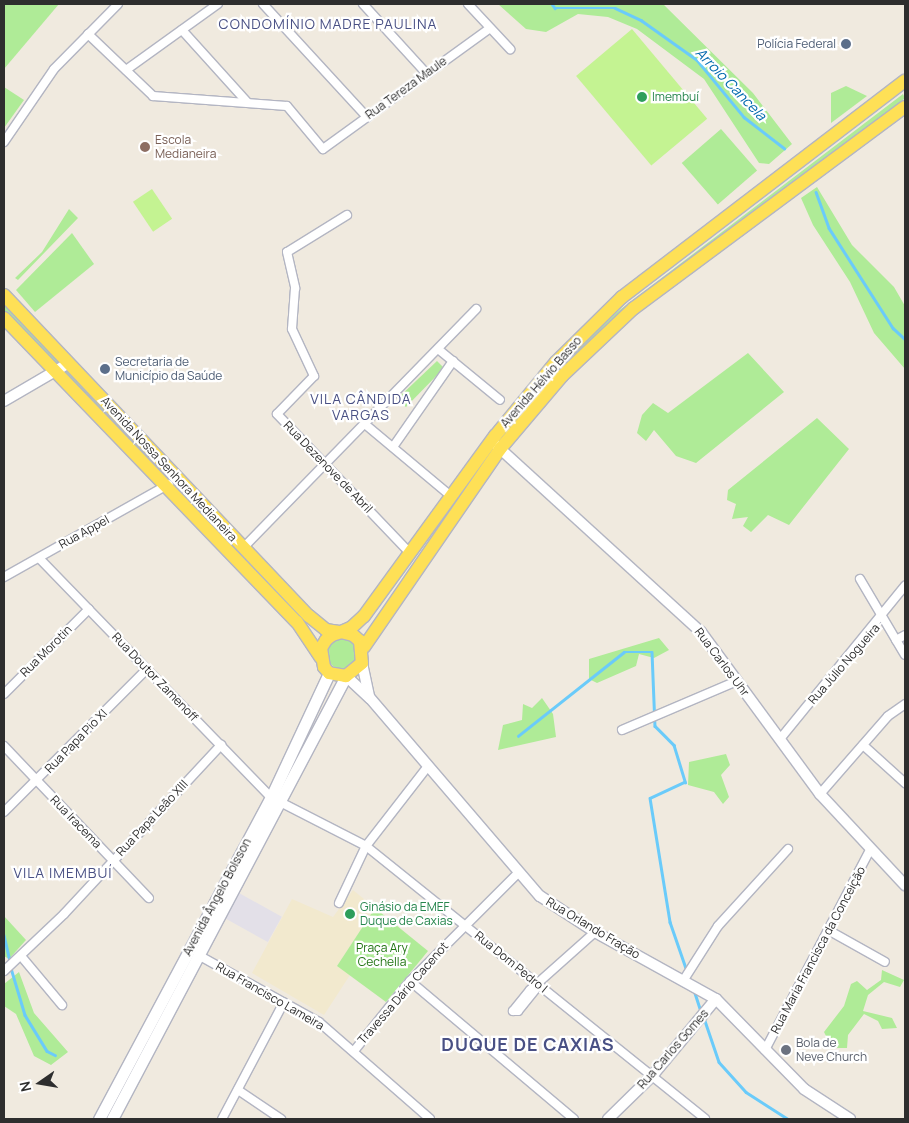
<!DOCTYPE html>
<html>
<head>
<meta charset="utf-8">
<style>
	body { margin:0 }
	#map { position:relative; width:909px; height:1123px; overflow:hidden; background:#f0eadf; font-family:Manrope,sans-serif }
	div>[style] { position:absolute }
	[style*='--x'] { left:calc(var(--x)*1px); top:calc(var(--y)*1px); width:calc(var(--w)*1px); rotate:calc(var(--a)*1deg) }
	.industrial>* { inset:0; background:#e3e0e8; transform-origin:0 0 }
	.education>* { inset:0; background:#f2e9ce }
	.green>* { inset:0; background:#afeb97; transform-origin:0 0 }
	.round { border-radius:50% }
	.pitch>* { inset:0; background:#c4f392; transform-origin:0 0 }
	.stream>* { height:2.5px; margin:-1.25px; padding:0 1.25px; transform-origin:1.25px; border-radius:1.25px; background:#6acbfa }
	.roads { filter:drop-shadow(1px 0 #b3b5c2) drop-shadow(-1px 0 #b3b5c2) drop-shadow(0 1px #b3b5c2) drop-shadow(0 -1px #b3b5c2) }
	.minor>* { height:8px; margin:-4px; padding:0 4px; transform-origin:4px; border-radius:4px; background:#fff }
	.tertiary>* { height:10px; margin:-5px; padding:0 5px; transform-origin:5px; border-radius:5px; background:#fff }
	.secondary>* { height:11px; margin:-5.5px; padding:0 5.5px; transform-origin:5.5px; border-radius:5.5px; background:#fff }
	.primary>* { height:12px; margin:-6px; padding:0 6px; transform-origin:6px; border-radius:6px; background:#fee056 }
	.dots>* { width:14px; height:14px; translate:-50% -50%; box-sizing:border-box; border:2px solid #fff; border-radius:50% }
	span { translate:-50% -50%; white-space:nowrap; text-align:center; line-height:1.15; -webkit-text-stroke:4.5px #fff; paint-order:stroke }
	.service-label { font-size:12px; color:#4e5e75 }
	.right { translate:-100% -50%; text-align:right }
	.left { translate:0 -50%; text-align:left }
	.street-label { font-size:12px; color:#2e2e2e }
	.leisure-label { font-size:12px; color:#27864d }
	.education-label { font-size:12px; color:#785e54 }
	.park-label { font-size:12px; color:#227414 }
	.worship-label { font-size:12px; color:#5b616d }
	.neighbourhood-label { font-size:14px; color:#495084; letter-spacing:1px }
	.water-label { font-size:14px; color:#0169ae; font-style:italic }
	.district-label { font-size:18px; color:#495084; font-weight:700; letter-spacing:1px }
	.frame { position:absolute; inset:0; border:5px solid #2e2e2e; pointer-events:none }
	.north { position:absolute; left:15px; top:1058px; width:50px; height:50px; -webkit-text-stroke:4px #fff; paint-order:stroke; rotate:257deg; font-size:14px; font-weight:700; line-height:20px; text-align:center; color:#2e2e2e }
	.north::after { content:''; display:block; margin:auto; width:18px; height:22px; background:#2e2e2e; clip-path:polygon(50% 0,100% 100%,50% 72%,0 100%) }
</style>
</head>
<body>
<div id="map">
	<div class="industrial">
		<i style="left:239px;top:893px;width:49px;height:29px;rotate:29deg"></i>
	</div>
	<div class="education">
		<i style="clip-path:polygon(353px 890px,375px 908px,337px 966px,350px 975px,324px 1015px,252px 973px,292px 899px,333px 917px)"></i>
	</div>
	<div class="green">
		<i style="clip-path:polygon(4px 4px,59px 4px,4px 69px)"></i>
		<i style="clip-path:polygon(498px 4px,663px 4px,753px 93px,792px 144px,769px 164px,759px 163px,704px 79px,637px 29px,608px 17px,578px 14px,546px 32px,526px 29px)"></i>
		<i style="clip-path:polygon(846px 86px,867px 96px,831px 123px,831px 93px)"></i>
		<i style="clip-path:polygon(4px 87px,24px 100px,4px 128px)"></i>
		<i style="clip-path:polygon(903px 94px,905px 98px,884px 115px,646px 291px,516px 418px,562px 364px,617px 312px)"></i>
		<i style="left:721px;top:129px;width:55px;height:52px;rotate:49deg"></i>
		<i style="clip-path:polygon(817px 187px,852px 245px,894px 287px,905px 306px,905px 369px,874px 333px,850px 282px,813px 225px,801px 198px)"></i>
		<i style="clip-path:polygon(69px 209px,78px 218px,18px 280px,15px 278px,42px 252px)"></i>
		<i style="clip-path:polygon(72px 233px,94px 264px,35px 312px,16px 290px)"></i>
		<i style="clip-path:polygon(4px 303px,59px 362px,58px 364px,4px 311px)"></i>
		<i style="clip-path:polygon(748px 353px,784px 392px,696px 463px,676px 456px,654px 430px,646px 441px,637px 433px,642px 415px,653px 403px,668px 413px)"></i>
		<i style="clip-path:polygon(437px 361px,444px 368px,406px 407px,401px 404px,398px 398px)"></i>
		<i style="clip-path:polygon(66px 369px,101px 404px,167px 475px,162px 479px,65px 374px)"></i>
		<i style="clip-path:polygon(817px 418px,849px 449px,789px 525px,768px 515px,751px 532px,743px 526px,748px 517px,732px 519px,736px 504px,727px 500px,728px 490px)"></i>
		<i style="clip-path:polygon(490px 452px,492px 452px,375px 613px,416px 554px)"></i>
		<i style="clip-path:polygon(659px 638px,669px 650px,654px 658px,639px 654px,636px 666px,597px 683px,589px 679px,589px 659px)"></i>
		<i class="round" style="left:327px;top:639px;width:30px;height:30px"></i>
		<i style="clip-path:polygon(542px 698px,553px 714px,556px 737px,498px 750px,503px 725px,522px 720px,523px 704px,532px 708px)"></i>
		<i style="clip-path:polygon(726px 754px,730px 765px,721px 775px,729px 797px,723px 804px,714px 792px,688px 785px,689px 762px)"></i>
		<i style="clip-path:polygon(375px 908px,428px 951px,386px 1002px,337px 966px)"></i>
		<i style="clip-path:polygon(4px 916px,26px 940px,9px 959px,4px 956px)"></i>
		<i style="clip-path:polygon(882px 970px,904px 980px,900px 987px,884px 982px,868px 995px,863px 1011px,892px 1018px,897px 1028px,882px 1029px,878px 1021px,864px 1014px,848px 1035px,847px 1048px,832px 1048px,824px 1032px,844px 1006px,851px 984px,857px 981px,867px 990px,881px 980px)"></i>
		<i style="clip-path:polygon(19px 972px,34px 1013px,68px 1052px,51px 1065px,34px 1056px,16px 1014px,4px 1006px,4px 984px)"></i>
	</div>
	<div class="pitch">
		<i style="left:632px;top:29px;width:117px;height:73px;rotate:50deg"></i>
		<i style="left:152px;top:189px;width:36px;height:23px;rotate:56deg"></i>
	</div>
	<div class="stream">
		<i style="--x:552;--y:4;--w:5;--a:53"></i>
		<i style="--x:555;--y:8;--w:60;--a:0"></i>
		<i style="--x:615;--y:8;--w:29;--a:25"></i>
		<i style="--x:641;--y:20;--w:69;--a:35.5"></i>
		<i style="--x:697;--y:60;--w:74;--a:50.5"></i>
		<i style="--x:744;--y:117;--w:51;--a:37.8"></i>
		<i style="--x:816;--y:192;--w:38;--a:70"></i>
		<i style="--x:829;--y:228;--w:119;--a:57.4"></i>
		<i style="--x:893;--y:328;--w:16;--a:43"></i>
		<i style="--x:518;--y:736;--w:135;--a:-38.4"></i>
		<i style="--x:624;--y:652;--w:28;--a:0"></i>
		<i style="--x:652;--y:652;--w:74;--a:87.7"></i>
		<i style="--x:655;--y:726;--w:27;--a:45"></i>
		<i style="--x:674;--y:745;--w:39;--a:73"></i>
		<i style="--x:685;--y:782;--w:38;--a:155"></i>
		<i style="--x:650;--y:798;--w:126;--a:80.8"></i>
		<i style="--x:670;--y:922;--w:52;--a:70.9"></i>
		<i style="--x:4;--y:935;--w:28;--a:77"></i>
		<i style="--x:11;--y:968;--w:49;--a:73.4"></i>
		<i style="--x:25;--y:1015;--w:42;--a:58.6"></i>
		<i style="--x:47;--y:1051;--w:9;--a:27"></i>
		<i style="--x:694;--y:990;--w:22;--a:72"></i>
		<i style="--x:704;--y:1018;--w:46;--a:71.2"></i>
		<i style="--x:719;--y:1062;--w:40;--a:48"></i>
		<i style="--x:746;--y:1092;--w:50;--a:32.7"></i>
	</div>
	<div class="roads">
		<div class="minor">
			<i style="--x:263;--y:4;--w:154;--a:47.4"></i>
			<i style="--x:363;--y:4;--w:95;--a:47.6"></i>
			<i style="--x:468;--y:4;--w:62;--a:47"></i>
			<i style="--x:182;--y:30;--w:98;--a:47.9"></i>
			<i style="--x:88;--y:34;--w:90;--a:43.6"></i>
			<i style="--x:153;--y:96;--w:134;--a:4.3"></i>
			<i style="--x:287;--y:106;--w:56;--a:50.1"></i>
			<i style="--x:323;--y:149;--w:206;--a:-35.9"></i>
			<i style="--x:126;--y:70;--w:113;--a:-35.7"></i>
			<i style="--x:4;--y:142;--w:88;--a:-55.6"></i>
			<i style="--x:54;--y:69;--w:91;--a:-45.4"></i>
			<i style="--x:347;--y:215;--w:70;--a:148.3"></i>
			<i style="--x:287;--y:252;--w:37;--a:77"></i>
			<i style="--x:295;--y:288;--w:41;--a:94.2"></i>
			<i style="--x:292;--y:329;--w:52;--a:64.9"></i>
			<i style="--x:314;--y:376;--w:53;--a:134.2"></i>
			<i style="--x:277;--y:414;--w:192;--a:46.3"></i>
			<i style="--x:438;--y:349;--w:80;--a:39.4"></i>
			<i style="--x:366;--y:425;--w:111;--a:39.9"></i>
			<i style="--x:393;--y:447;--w:105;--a:-55.1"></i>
			<i style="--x:243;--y:548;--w:334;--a:-45.7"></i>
			<i style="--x:39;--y:558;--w:333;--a:45.9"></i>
			<i style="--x:4;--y:577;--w:189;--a:-29.4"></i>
			<i style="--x:860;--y:579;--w:88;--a:59.4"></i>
			<i style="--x:896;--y:640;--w:10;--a:-29"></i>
			<i style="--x:4;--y:694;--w:120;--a:-45"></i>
			<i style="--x:622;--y:730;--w:125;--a:-23.1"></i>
			<i style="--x:780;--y:739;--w:198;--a:-50.8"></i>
			<i style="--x:863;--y:745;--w:57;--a:42.1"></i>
			<i style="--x:4;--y:746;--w:210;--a:46.4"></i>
			<i style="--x:820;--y:794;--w:103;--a:-48.9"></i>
			<i style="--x:888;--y:716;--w:21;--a:-35"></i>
			<i style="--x:282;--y:803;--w:94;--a:27.1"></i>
			<i style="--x:366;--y:846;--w:435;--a:38.8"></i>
			<i style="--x:4;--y:812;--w:202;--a:-45"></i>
			<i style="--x:339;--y:903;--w:63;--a:-64.7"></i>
			<i style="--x:366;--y:846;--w:101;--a:-52.2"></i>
			<i style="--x:828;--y:930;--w:65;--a:29.3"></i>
			<i style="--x:198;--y:955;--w:138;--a:29"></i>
			<i style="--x:319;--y:1022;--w:147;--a:41.1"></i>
			<i style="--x:21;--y:956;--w:64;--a:50.1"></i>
			<i style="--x:4;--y:971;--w:83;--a:-43.5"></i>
			<i style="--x:64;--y:914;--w:231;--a:-47.1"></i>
			<i style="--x:410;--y:981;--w:214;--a:40.1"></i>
			<i style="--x:683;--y:981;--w:65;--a:-57.5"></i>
			<i style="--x:718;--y:926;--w:104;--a:-47.7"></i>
			<i style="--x:539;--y:985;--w:33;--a:129"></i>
			<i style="--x:518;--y:1011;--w:5;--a:180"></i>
			<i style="--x:513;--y:1011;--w:27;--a:-51"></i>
			<i style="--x:530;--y:990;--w:87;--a:-41.7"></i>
			<i style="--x:765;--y:1050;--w:226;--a:-62.3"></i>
			<i style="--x:354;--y:1051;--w:90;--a:-51.3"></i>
			<i style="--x:410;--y:981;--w:153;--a:-45"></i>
			<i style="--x:238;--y:1090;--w:52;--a:34"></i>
			<i style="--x:222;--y:1119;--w:132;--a:-62.1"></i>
		</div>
		<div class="tertiary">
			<i style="--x:4;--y:401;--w:75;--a:-30.3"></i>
			<i style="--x:496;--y:445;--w:277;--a:42.4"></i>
			<i style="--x:701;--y:632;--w:201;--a:53.7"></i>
			<i style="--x:820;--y:794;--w:125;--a:47"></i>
			<i style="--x:362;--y:663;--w:33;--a:78"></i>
			<i style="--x:346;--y:676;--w:33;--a:43"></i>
			<i style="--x:370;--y:698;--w:261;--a:49.4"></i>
			<i style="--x:540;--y:896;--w:66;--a:33.2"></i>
			<i style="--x:595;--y:932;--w:138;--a:29"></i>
			<i style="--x:716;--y:999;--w:126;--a:45.6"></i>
			<i style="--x:804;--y:1089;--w:55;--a:33.1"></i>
			<i style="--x:608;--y:1119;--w:62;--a:-44.3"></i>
			<i style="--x:652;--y:1076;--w:100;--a:-50.3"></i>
		</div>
		<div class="secondary">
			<i style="--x:99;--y:1119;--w:365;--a:-61.9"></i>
			<i style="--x:271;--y:797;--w:137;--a:-64.9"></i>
			<i style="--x:112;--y:1119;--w:501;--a:-62.16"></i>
		</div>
		<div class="primary">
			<i style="--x:4;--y:295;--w:443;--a:46.5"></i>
			<i style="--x:309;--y:616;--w:22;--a:39"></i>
			<i style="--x:326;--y:630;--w:15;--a:8"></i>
			<i style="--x:341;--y:632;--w:12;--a:14"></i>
			<i style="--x:353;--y:635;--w:9;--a:41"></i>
			<i style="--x:360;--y:641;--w:22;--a:85"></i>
			<i style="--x:362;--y:663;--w:21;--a:141"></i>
			<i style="--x:346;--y:676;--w:17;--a:-170"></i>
			<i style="--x:329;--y:673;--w:8;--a:-130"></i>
			<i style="--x:324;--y:667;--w:19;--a:-99"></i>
			<i style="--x:321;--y:648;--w:9;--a:-58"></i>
			<i style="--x:326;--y:640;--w:8;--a:-40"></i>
			<i style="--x:332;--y:635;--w:9;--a:-18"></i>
			<i style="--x:341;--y:632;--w:12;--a:-24"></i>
			<i style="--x:352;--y:627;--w:16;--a:-43"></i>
			<i style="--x:364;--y:616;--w:223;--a:-54"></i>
			<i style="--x:495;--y:436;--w:96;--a:-50.5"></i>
			<i style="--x:556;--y:362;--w:93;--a:-44.6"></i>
			<i style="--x:622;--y:297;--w:356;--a:-37.4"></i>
			<i style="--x:4;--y:318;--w:422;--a:46.1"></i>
			<i style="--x:297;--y:622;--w:43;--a:56.3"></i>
			<i style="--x:364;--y:647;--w:240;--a:-55.5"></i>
			<i style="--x:500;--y:449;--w:96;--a:-49.7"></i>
			<i style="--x:562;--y:376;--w:99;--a:-43.4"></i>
			<i style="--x:634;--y:308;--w:337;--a:-36.6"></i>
		</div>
	</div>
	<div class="dots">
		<i style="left:846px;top:44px;background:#5c6f8a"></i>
		<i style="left:642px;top:97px;background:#2e9e5b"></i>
		<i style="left:145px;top:147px;background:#8d6e63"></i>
		<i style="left:105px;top:369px;background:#5c6f8a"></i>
		<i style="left:350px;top:914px;background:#2e9e5b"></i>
		<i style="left:786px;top:1050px;background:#6b7280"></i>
	</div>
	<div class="service-label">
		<span class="right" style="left:836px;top:44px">Polícia Federal</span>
		<span class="left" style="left:115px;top:369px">Secretaria de<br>Município da Saúde</span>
	</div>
	<div class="street-label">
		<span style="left:406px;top:88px;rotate:-36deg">Rua Tereza Maule</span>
		<span style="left:541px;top:382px;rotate:-49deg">Avenida Hélvio Basso</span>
		<span style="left:328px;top:467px;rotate:46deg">Rua Dezenove de Abril</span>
		<span style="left:169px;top:469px;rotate:47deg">Avenida Nossa Senhora Medianeira</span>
		<span style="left:84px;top:532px;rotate:-29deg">Rua Appel</span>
		<span style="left:46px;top:651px;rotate:-45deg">Rua Morotin</span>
		<span style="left:722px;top:662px;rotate:53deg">Rua Carlos Uhr</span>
		<span style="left:844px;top:664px;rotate:-49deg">Rua Júlio Nogueira</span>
		<span style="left:155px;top:677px;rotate:46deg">Rua Doutor Zamenoff</span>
		<span style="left:76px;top:741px;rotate:-46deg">Rua Papa Pio XI</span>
		<span style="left:152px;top:818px;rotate:-47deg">Rua Papa Leão XIII</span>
		<span style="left:76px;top:822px;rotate:46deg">Rua Iracema</span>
		<span style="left:217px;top:897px;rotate:-62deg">Avenida Ângelo Bolsson</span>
		<span style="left:593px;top:928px;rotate:31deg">Rua Orlando Fração</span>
		<span style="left:818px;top:950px;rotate:-62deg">Rua Maria Francisca da Conceição</span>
		<span style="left:511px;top:962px;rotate:39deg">Rua Dom Pedro I</span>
		<span style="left:403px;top:993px;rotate:-49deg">Travessa Dário Cacenot</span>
		<span style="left:270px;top:996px;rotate:30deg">Rua Francisco Lameira</span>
		<span style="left:673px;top:1049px;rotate:-49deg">Rua Carlos Gomes</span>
	</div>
	<div class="leisure-label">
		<span class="left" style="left:652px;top:97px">Imembuí</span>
		<span class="left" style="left:360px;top:914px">Ginásio da EMEF<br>Duque de Caxias</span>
	</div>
	<div class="education-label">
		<span class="left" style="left:155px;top:147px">Escola<br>Medianeira</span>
	</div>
	<div class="park-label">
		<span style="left:382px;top:955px">Praça Ary<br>Cechella</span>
	</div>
	<div class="worship-label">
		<span class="left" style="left:796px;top:1050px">Bola de<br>Neve Church</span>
	</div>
	<div class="neighbourhood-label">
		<span style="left:328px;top:24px">CONDOMÍNIO MADRE PAULINA</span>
		<span style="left:361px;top:407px">VILA CÂNDIDA<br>VARGAS</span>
		<span style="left:63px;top:873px">VILA IMEMBUÍ</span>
	</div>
	<div class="water-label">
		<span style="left:731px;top:84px;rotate:46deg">Arroio Cancela</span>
	</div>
	<div class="district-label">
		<span style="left:528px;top:1044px">DUQUE DE CAXIAS</span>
	</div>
	<div class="frame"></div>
	<div class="north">N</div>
</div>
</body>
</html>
